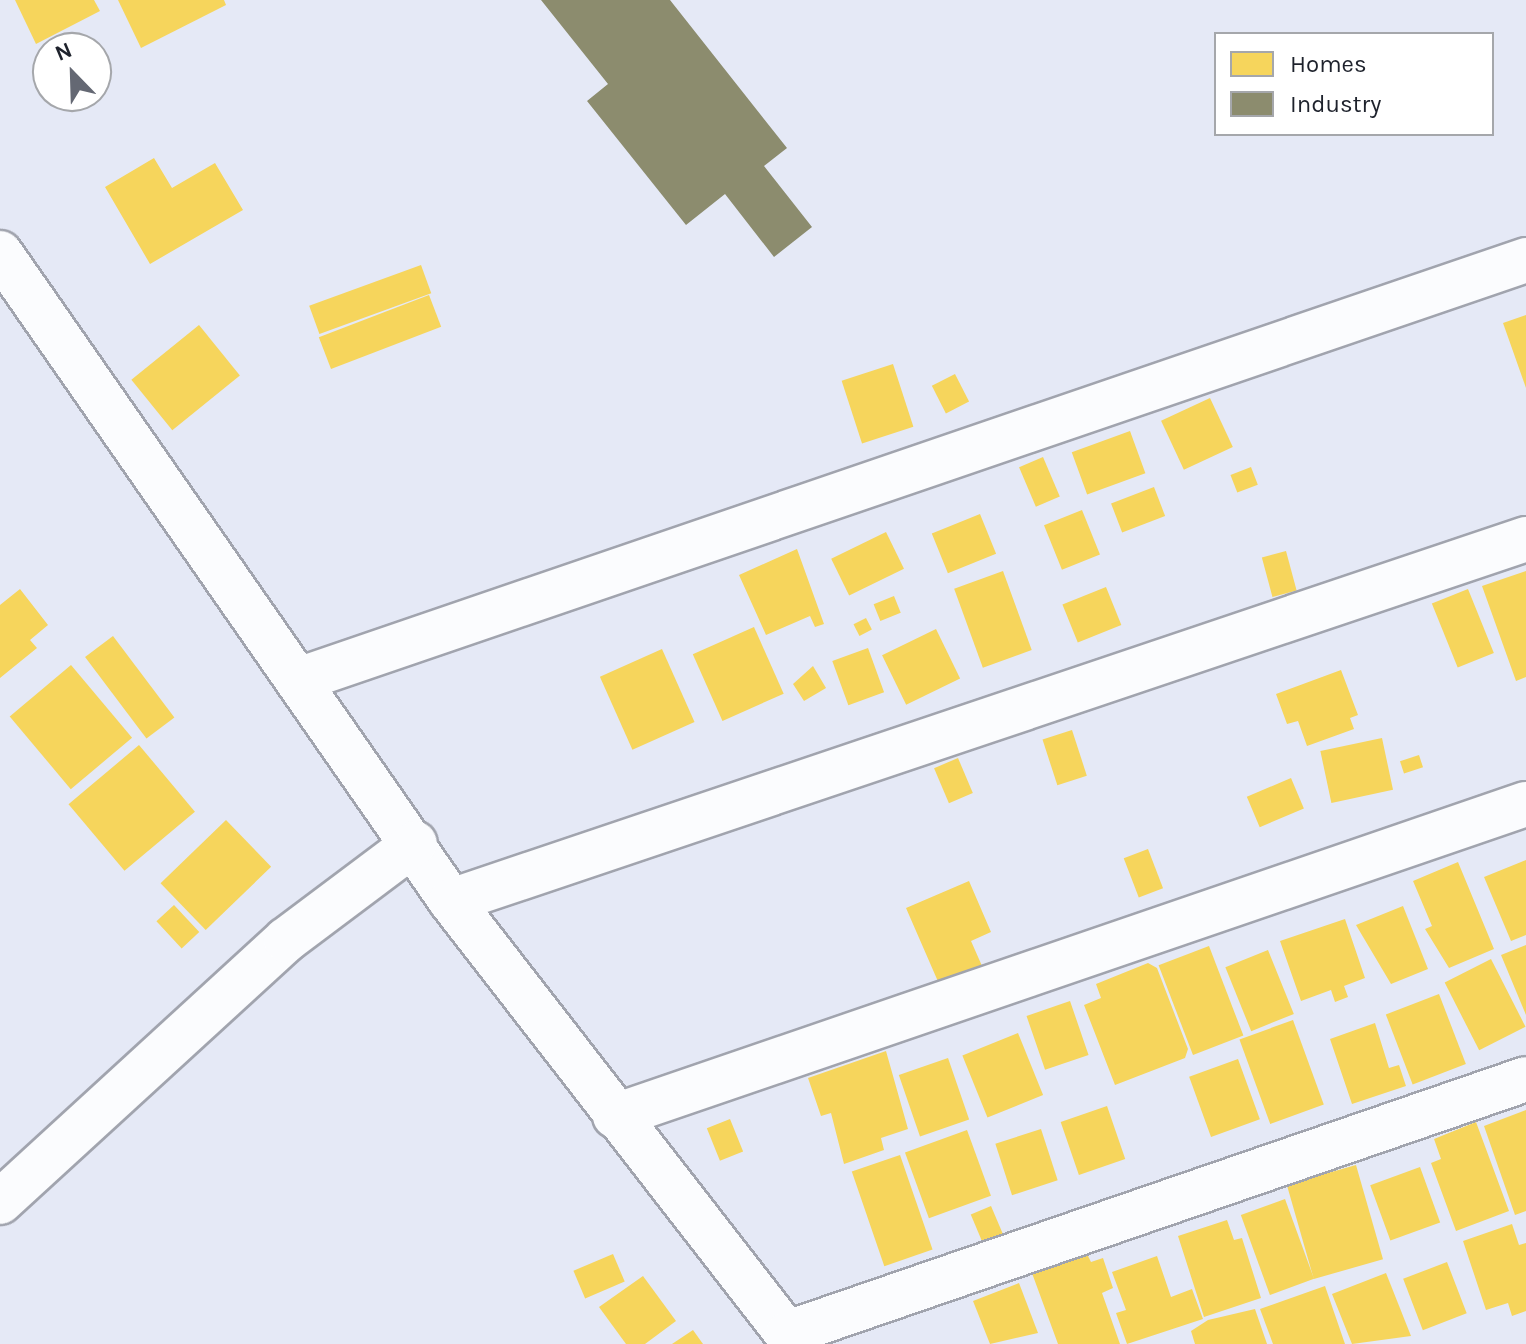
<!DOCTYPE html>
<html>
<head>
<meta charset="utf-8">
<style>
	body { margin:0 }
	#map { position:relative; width:1526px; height:1344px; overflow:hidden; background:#e5e9f6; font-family:Karla,sans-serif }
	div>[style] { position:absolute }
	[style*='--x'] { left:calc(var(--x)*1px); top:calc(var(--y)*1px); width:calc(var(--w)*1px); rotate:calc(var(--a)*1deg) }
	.homes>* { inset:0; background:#f6d55c; transform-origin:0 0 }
	.industry>* { inset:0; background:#8c8c6e }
	.roads { filter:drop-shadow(2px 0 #a1a4ae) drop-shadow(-2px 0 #a1a4ae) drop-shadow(0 2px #a1a4ae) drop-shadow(0 -2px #a1a4ae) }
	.street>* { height:44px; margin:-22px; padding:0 22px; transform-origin:22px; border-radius:22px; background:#fbfcfe }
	span { translate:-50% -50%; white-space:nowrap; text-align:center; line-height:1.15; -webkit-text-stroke:8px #fff; paint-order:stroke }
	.legend { position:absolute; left:1214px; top:32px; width:280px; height:104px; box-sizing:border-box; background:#fff; border:2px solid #a5a7ab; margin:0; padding:10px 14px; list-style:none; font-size:24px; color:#1e222c }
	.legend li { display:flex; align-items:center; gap:16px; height:40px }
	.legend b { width:40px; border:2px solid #a5a7ab }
	.north { position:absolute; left:32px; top:32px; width:80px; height:80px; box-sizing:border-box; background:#fff; border:2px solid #a5a7ab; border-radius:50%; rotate:337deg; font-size:22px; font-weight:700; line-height:32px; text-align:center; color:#1e222c }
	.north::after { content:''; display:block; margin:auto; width:28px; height:36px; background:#646873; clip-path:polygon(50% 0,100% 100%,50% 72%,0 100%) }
</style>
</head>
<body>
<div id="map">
	<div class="homes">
		<i style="clip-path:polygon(15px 0,94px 0,100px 11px,36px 44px)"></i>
		<i style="clip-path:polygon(118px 0,224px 0,226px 5px,141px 48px)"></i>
		<i style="clip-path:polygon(154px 158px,172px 188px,215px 163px,243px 210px,150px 264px,105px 187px)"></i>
		<i style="left:421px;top:265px;width:30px;height:119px;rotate:70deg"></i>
		<i style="left:429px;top:295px;width:34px;height:118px;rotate:69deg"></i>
		<i style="clip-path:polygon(1526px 315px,1526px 388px,1503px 323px)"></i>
		<i style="left:199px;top:325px;width:65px;height:87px;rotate:51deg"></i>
		<i style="left:893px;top:364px;width:66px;height:54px;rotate:72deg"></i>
		<i style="left:955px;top:374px;width:31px;height:26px;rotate:63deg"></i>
		<i style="left:1210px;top:398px;width:54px;height:54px;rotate:65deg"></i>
		<i style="left:1130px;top:431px;width:45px;height:62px;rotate:70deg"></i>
		<i style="left:1043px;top:457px;width:43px;height:26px;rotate:67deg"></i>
		<i style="left:1251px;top:467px;width:19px;height:22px;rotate:69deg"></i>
		<i style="left:1154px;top:487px;width:31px;height:46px;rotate:69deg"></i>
		<i style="left:1082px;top:510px;width:48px;height:41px;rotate:68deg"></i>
		<i style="left:980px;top:514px;width:43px;height:52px;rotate:68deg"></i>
		<i style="left:886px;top:532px;width:41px;height:61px;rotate:64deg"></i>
		<i style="clip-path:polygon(797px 549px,824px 624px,815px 627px,810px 616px,766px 635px,739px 575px)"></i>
		<i style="left:1286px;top:551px;width:41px;height:25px;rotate:75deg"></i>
		<i style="left:1003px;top:571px;width:84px;height:52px;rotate:70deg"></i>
		<i style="clip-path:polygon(1526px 571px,1526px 677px,1516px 681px,1482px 586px)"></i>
		<i style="left:1106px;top:587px;width:41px;height:47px;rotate:68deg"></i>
		<i style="clip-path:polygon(20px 589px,48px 625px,30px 640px,37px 648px,0 678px,0 605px)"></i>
		<i style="left:1468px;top:589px;width:69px;height:39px;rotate:68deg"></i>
		<i style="left:894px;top:596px;width:18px;height:22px;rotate:68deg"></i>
		<i style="left:866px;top:618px;width:13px;height:14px;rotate:63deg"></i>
		<i style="left:754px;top:627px;width:73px;height:67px;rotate:66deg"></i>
		<i style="left:936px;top:629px;width:55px;height:60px;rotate:64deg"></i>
		<i style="left:113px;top:636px;width:102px;height:35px;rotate:53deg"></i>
		<i style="left:868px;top:648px;width:47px;height:38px;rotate:70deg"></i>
		<i style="left:662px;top:649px;width:80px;height:68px;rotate:66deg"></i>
		<i style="left:71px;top:665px;width:95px;height:80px;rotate:50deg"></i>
		<i style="clip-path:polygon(813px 666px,826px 688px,804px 701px,793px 684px)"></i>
		<i style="clip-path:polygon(1341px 670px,1358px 715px,1350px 718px,1354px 729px,1307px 746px,1298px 721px,1287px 724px,1276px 694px)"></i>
		<i style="left:1072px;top:730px;width:48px;height:31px;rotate:72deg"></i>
		<i style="left:1382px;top:738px;width:53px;height:63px;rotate:78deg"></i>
		<i style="left:139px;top:745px;width:87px;height:92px;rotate:50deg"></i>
		<i style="left:1419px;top:755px;width:13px;height:20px;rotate:72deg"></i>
		<i style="left:958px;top:758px;width:38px;height:26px;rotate:67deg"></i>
		<i style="left:1291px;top:778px;width:33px;height:48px;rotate:67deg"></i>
		<i style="left:226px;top:820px;width:65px;height:91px;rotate:46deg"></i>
		<i style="left:1148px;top:849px;width:42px;height:26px;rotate:69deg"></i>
		<i style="clip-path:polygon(1526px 860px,1526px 935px,1511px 941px,1484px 877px)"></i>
		<i style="clip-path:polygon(1458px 862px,1494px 949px,1449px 968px,1425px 929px,1432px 926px,1413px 881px)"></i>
		<i style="clip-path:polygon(969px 881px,991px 932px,971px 941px,986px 975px,943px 993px,906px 908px)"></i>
		<i style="left:174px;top:905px;width:37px;height:24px;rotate:47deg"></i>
		<i style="clip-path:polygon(1403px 906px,1428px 969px,1391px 984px,1356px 925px)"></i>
		<i style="clip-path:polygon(1345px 919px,1365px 978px,1344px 986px,1348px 997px,1335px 1002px,1331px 990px,1301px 1001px,1280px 941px)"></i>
		<i style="clip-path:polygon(1526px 945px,1526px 1015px,1501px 955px)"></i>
		<i style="left:1209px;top:946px;width:96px;height:54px;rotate:69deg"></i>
		<i style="left:1268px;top:950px;width:69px;height:46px;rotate:68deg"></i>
		<i style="left:1491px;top:959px;width:76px;height:52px;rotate:63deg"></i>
		<i style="clip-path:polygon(1148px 963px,1157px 968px,1188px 1049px,1185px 1058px,1115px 1085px,1084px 1005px,1101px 998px,1096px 984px)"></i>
		<i style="left:1439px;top:994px;width:75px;height:57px;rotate:69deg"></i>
		<i style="left:1070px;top:1001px;width:57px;height:46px;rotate:71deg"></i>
		<i style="left:1293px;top:1020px;width:90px;height:57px;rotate:70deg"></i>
		<i style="clip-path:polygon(1375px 1023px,1389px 1068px,1399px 1065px,1406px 1086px,1352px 1104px,1330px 1039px)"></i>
		<i style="left:1018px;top:1033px;width:67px;height:60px;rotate:68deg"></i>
		<i style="clip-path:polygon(886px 1051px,908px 1129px,881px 1138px,884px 1150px,844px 1164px,831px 1113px,821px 1116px,808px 1078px)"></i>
		<i style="left:948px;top:1058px;width:65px;height:52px;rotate:71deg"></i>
		<i style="left:1238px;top:1059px;width:64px;height:52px;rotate:70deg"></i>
		<i style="left:1107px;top:1106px;width:56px;height:49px;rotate:71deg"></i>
		<i style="clip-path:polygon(1526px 1110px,1526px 1211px,1515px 1215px,1484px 1126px)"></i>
		<i style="left:730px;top:1119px;width:35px;height:25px;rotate:68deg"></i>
		<i style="clip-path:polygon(1476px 1122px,1509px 1211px,1456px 1231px,1431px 1163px,1441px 1159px,1434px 1139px)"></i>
		<i style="left:1041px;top:1129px;width:54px;height:48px;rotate:72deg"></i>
		<i style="left:967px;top:1130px;width:70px;height:66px;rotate:70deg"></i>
		<i style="left:900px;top:1155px;width:100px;height:51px;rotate:71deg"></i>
		<i style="left:1356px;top:1165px;width:98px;height:72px;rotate:74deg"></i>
		<i style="left:1420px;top:1167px;width:59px;height:53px;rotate:70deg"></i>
		<i style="left:1285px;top:1199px;width:85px;height:47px;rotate:70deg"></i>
		<i style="left:991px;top:1206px;width:34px;height:22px;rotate:67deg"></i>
		<i style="clip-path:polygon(1227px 1220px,1234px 1240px,1242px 1238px,1261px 1298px,1204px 1317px,1178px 1236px)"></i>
		<i style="clip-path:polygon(1512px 1224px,1519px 1245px,1526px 1243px,1526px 1311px,1512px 1316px,1508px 1303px,1486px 1310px,1463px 1241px)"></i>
		<i style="left:613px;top:1254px;width:30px;height:43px;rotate:67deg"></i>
		<i style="clip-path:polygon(1087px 1254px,1091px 1262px,1103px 1258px,1113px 1288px,1102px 1293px,1120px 1344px,1058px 1344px,1029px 1265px,1051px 1258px,1054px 1266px)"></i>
		<i style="clip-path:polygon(1157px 1256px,1171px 1297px,1192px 1289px,1203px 1319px,1127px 1344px,1116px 1313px,1126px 1310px,1112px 1272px)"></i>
		<i style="left:1447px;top:1262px;width:55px;height:47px;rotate:69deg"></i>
		<i style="clip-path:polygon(1386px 1273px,1411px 1336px,1352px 1344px,1332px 1294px)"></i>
		<i style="clip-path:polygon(643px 1276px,676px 1321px,645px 1344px,626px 1344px,599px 1307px)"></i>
		<i style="clip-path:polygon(1019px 1283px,1038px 1333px,990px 1344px,973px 1301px)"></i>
		<i style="clip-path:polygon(1325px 1286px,1345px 1344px,1273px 1344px,1260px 1309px)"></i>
		<i style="clip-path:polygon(1255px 1309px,1267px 1344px,1195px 1344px,1191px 1331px,1208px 1320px)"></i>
		<i style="clip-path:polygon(693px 1330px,703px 1344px,672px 1344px)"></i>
	</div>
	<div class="industry">
		<i style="clip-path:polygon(541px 0,670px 0,787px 148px,764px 166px,812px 227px,774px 257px,725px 194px,686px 225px,587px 101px,608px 84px)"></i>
	</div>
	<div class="roads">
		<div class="street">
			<i style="--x:0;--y:253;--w:789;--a:55.16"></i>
			<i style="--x:451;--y:901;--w:561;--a:52.17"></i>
			<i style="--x:298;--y:680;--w:1298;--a:-18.88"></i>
			<i style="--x:451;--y:901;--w:1134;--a:-18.61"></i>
			<i style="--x:615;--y:1116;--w:963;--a:-18.91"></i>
			<i style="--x:0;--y:1202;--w:388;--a:-42.5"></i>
			<i style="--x:286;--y:940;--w:161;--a:-36.9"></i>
			<i style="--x:788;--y:1333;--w:780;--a:-18.99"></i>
		</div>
	</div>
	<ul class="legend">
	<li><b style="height:22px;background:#f6d55c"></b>Homes</li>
	<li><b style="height:22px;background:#8c8c6e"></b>Industry</li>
	</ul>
	<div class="north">N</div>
</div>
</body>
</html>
